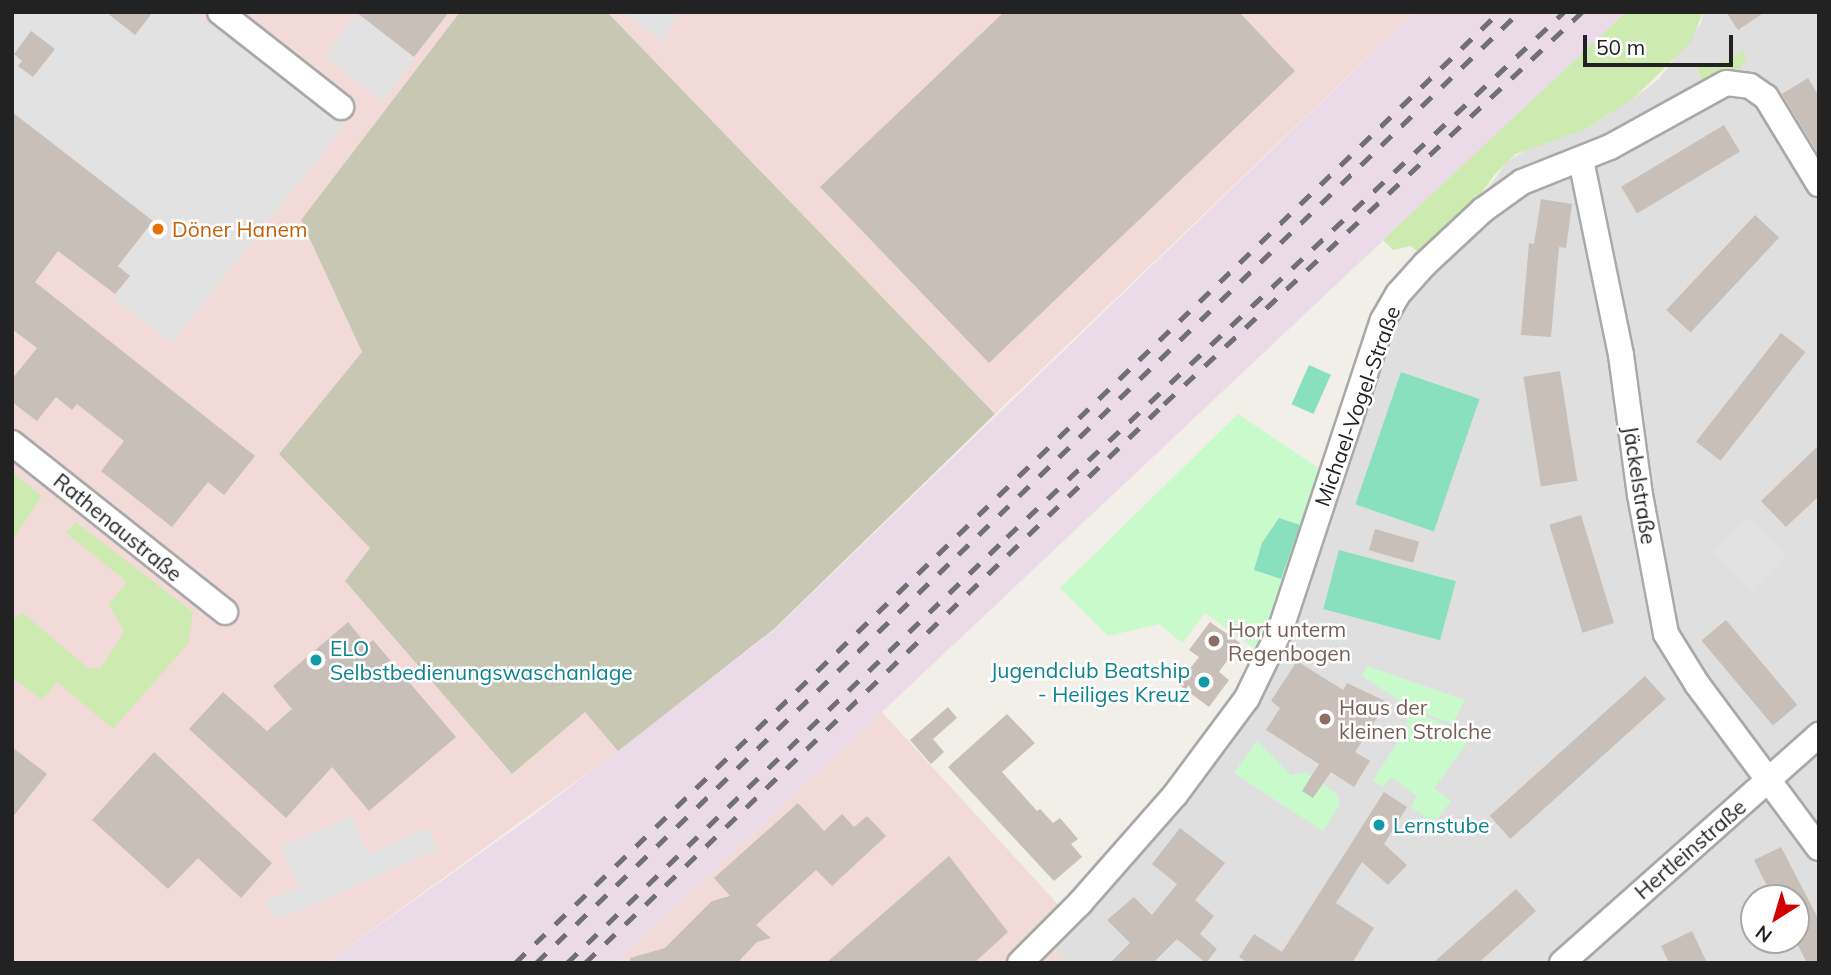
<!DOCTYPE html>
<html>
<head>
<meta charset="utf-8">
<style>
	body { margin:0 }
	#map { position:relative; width:1831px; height:975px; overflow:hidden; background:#f2efe9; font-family:Mulish,sans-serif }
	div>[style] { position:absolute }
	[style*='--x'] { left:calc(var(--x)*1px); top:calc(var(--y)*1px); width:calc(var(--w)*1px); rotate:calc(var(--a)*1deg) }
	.residential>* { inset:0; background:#e0dfdf }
	.commercial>* { inset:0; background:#f2dad9 }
	.industrial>* { inset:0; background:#ebdbe8 }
	.construction>* { inset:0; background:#c7c7b4 }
	.grass>* { inset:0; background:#cdebb0 }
	.park>* { inset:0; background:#c8facc }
	.pitch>* { inset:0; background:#88e0be; transform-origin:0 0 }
	.parking>* { inset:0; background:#e2e2e2; transform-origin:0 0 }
	.building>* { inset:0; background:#c7bfb8; transform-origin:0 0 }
	.roads { filter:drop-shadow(2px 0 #a9a9a9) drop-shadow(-2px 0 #a9a9a9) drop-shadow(0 2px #a9a9a9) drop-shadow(0 -2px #a9a9a9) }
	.minor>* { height:24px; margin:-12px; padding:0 12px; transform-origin:12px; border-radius:12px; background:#fff }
	.rail>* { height:5px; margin-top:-2.5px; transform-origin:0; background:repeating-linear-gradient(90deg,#707070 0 14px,transparent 0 28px) }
	.dots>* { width:19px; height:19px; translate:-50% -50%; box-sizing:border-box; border:4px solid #fff; border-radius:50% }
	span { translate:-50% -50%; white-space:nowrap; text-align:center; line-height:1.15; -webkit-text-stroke:5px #fff; paint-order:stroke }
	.food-label { font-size:21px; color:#c56008 }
	.left { translate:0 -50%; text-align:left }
	.street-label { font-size:21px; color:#222 }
	.education-label { font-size:21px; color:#785e54 }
	.culture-label { font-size:21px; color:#0d838f }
	.right { translate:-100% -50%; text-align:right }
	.frame { position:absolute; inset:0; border:14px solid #222; pointer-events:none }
	.north { position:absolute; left:1740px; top:884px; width:70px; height:70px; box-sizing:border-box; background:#fff; border:2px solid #a7a7a7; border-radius:50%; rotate:217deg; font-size:19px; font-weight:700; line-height:28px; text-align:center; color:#222 }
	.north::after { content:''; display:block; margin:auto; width:24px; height:32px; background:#d40000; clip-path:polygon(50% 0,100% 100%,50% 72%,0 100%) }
	.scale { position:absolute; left:1583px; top:35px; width:150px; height:32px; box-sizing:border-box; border:4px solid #222; border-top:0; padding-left:9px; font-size:21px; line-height:24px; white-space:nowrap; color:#222; -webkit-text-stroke:5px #fff; paint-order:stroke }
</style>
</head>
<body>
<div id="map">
	<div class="residential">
		<i style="clip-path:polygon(evenodd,1703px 12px,1819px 12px,1819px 963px,1068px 963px,1052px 946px,1222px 750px,1384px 334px,1506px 163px,1530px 147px,1586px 129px,1633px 99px,1659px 79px,1701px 23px,1703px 12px,1754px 898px,1796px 898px,1796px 940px,1754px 940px,1754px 898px)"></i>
	</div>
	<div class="commercial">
		<i style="clip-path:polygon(12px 12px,460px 12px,301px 220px,362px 352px,279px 454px,371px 548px,346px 581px,512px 774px,585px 711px,618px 751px,326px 963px,12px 963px)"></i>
		<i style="clip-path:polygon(607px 12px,1415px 12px,995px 414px)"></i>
		<i style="clip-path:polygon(882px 712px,1075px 923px,1052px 946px,1068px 963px,615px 963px)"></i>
	</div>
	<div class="industrial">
		<i style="clip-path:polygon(1415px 12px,1626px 12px,615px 963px,326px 963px,531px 817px,774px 630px)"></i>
	</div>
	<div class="construction">
		<i style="clip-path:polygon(460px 12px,607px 12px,995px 414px,774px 629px,618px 751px,585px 712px,512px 774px,345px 581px,370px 548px,279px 454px,362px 352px,301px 220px)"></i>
	</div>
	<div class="grass">
		<i style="clip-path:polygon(1626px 12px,1703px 12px,1691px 42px,1633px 99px,1586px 129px,1516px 154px,1495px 174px,1468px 212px,1421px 255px,1411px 246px,1393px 250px,1383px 240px)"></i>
		<i style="clip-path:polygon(1743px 51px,1747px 59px,1735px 74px,1702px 84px,1697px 64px,1714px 68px)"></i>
		<i style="clip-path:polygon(12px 472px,42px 496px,12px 541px)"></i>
		<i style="clip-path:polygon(76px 522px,193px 612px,188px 644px,113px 729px,57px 682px,42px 700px,12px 677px,12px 621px,22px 612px,88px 668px,101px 668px,124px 632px,109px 604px,127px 582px,66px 533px)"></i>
	</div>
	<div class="park">
		<i style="clip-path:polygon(1238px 414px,1323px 471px,1261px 653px,1205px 613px,1182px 643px,1159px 624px,1108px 636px,1060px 588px)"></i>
		<i style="clip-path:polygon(1367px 666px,1465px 700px,1452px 724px,1409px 707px,1362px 676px)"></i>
		<i style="clip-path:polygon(1413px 711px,1472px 736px,1434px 788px,1451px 801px,1434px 823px,1411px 807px,1417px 796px,1391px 777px,1383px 787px,1373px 780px,1407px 728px,1406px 713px)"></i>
		<i style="clip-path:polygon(1257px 741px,1291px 775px,1305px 772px,1337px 794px,1340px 804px,1323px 831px,1234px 773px)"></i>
	</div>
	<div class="pitch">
		<i style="left:1309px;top:365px;width:24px;height:43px;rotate:24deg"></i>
		<i style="left:1401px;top:372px;width:83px;height:140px;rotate:19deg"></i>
		<i style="clip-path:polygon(1279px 518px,1300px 525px,1281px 579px,1254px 570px,1262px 543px)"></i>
		<i style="left:1339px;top:550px;width:121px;height:61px;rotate:15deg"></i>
	</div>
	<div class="parking">
		<i style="clip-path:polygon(12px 12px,106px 12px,135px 35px,153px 12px,194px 12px,344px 126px,172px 343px,113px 298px,130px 276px,118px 266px,153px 221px,12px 112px)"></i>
		<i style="clip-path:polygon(624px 12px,678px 12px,663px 42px)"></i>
		<i style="left:357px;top:14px;width:73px;height:53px;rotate:37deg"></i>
		<i style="left:1749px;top:518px;width:52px;height:48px;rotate:45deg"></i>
		<i style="clip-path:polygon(351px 816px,368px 854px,428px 828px,438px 850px,275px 921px,266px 901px,299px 887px,281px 846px)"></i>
	</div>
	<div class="building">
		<i style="clip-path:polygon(106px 12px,153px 12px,135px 35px)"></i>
		<i style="clip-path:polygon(356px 12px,449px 12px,414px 57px)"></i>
		<i style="clip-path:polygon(1004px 12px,1239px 12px,1295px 71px,989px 363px,820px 187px)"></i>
		<i style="clip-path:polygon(1726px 12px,1765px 12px,1738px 30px)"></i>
		<i style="clip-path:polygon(31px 31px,55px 49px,33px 77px,18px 66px,22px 61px,14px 54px)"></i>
		<i style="clip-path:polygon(1808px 78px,1819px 96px,1819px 155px,1782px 94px)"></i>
		<i style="clip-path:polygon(12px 112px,153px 221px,118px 266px,130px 276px,115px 294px,58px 251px,35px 282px,255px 456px,224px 495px,208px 482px,172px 527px,101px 471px,124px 441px,77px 404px,72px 410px,56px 397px,37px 421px,12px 402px,12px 379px,37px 348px,12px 329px)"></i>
		<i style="left:1724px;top:125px;width:31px;height:120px;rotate:59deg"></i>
		<i style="clip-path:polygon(1541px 199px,1572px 204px,1566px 248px,1559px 247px,1551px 337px,1521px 335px,1529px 243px,1534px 244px)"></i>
		<i style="left:1755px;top:215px;width:33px;height:130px;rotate:43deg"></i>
		<i style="left:1781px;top:333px;width:31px;height:138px;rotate:38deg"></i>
		<i style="left:1560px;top:371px;width:111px;height:37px;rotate:81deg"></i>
		<i style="clip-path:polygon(1819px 445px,1819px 496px,1786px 527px,1761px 501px)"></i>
		<i style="left:1581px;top:515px;width:113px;height:33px;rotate:73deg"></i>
		<i style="left:1375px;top:529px;width:46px;height:22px;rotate:16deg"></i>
		<i style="left:1726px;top:620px;width:111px;height:32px;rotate:50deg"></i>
		<i style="clip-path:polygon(348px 622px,367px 645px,373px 640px,456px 737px,369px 811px,332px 767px,286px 818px,189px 729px,223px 692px,267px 731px,292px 709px,273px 686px)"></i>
		<i style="clip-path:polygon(1210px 622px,1240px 643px,1219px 672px,1229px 680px,1209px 707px,1178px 684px,1199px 657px,1189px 650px)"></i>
		<i style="clip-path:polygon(1297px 661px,1343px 690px,1347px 683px,1387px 702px,1355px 752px,1370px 761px,1354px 787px,1331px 772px,1313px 798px,1302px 791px,1319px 764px,1266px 730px,1280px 708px,1271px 701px)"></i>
		<i style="left:1645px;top:676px;width:31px;height:209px;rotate:48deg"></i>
		<i style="clip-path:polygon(948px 707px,957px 718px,933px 739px,944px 752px,931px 764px,910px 740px)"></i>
		<i style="clip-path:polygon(1007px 714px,1035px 743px,1002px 772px,1037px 811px,1040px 809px,1053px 823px,1060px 818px,1078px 839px,1071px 844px,1082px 857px,1054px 881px,948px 767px)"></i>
		<i style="clip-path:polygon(12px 747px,47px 774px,12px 818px)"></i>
		<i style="clip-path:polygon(154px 752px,272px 863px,241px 898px,198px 858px,168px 889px,92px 820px)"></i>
		<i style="clip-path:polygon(1384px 792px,1407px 807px,1384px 844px,1407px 865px,1388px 885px,1362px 862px,1336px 903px,1374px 928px,1352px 963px,1248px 963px,1239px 957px,1254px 934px,1282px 952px)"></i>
		<i style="clip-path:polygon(798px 803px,824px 831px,842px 814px,854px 827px,867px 816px,886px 836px,832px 886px,816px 870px,756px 925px,771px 938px,757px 942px,737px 963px,631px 963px,630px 958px,665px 948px,712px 901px,730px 896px,714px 878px)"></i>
		<i style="clip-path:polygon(1180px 828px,1225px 863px,1195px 900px,1214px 916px,1200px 934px,1217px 949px,1206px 963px,1177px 939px,1153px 963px,1110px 963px,1130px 943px,1107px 920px,1134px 897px,1152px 915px,1177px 884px,1152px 864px)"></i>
		<i style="clip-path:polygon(1781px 847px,1819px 920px,1819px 963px,1807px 963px,1796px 942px,1796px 898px,1773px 898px,1754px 860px)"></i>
		<i style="clip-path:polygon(949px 856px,1008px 932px,974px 963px,826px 963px)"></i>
		<i style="clip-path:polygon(1516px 889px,1536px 911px,1486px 956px,1478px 963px,1433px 963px)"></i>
		<i style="clip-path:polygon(1692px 931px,1707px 963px,1669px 963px,1661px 946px)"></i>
	</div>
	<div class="roads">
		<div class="minor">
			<i style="--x:220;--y:12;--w:154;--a:38.1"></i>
			<i style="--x:1581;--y:160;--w:199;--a:78.4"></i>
			<i style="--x:1621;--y:355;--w:141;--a:82.3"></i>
			<i style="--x:1640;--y:495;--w:141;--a:79.4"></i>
			<i style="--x:1666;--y:634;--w:59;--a:58.2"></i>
			<i style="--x:1697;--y:684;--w:204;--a:53.4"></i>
			<i style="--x:12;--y:443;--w:272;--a:38.4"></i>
			<i style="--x:1020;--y:963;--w:85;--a:-45"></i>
			<i style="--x:1080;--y:903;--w:144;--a:-48.7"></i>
			<i style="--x:1175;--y:795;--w:121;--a:-53.4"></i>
			<i style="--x:1247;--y:698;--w:78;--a:-64.1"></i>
			<i style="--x:1281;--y:628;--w:324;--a:-71.7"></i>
			<i style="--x:1383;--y:320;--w:30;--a:-60"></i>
			<i style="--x:1398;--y:294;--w:40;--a:-48"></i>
			<i style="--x:1425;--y:264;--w:79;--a:-43"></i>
			<i style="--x:1483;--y:210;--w:48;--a:-35.7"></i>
			<i style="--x:1522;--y:182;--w:95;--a:-21.7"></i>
			<i style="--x:1610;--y:147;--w:132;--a:-28.9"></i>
			<i style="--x:1726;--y:83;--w:24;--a:7"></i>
			<i style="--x:1750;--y:86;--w:19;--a:35"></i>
			<i style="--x:1766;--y:97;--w:102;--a:58.7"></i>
			<i style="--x:1562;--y:963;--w:344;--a:-41.6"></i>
		</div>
	</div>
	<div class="rail">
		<i style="--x:515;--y:963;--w:1368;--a:-44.02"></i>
		<i style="--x:536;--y:963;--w:1368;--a:-44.05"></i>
		<i style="--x:567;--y:963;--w:612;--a:-44.07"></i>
		<i style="--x:1007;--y:537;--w:765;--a:-43.31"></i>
		<i style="--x:585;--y:963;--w:805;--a:-43.99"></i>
		<i style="--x:1164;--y:404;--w:573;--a:-43.16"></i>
	</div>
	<div class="dots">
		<i style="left:158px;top:229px;background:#e8710a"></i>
		<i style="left:1214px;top:641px;background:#8d6e63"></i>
		<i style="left:316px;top:660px;background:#0f9aa8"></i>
		<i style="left:1204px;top:682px;background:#0f9aa8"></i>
		<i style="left:1325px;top:719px;background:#8d6e63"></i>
		<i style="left:1379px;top:825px;background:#0f9aa8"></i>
	</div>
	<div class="food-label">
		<span class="left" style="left:172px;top:229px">Döner Hanem</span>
	</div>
	<div class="street-label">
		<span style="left:1357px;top:406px;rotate:-70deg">Michael-Vogel-Straße</span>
		<span style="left:1640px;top:485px;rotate:81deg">Jäckelstraße</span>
		<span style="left:118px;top:527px;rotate:39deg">Rathenaustraße</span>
		<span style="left:1690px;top:849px;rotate:-41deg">Hertleinstraße</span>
	</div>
	<div class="education-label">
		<span class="left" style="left:1228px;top:641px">Hort unterm<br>Regenbogen</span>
		<span class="left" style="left:1339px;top:719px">Haus der<br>kleinen Strolche</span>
	</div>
	<div class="culture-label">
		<span class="left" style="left:330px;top:660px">ELO<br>Selbstbedienungswaschanlage</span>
		<span class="right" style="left:1190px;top:682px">Jugendclub Beatship<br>- Heiliges Kreuz</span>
		<span class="left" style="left:1393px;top:825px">Lernstube</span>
	</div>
	<div class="frame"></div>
	<div class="north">N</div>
	<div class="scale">50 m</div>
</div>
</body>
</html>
